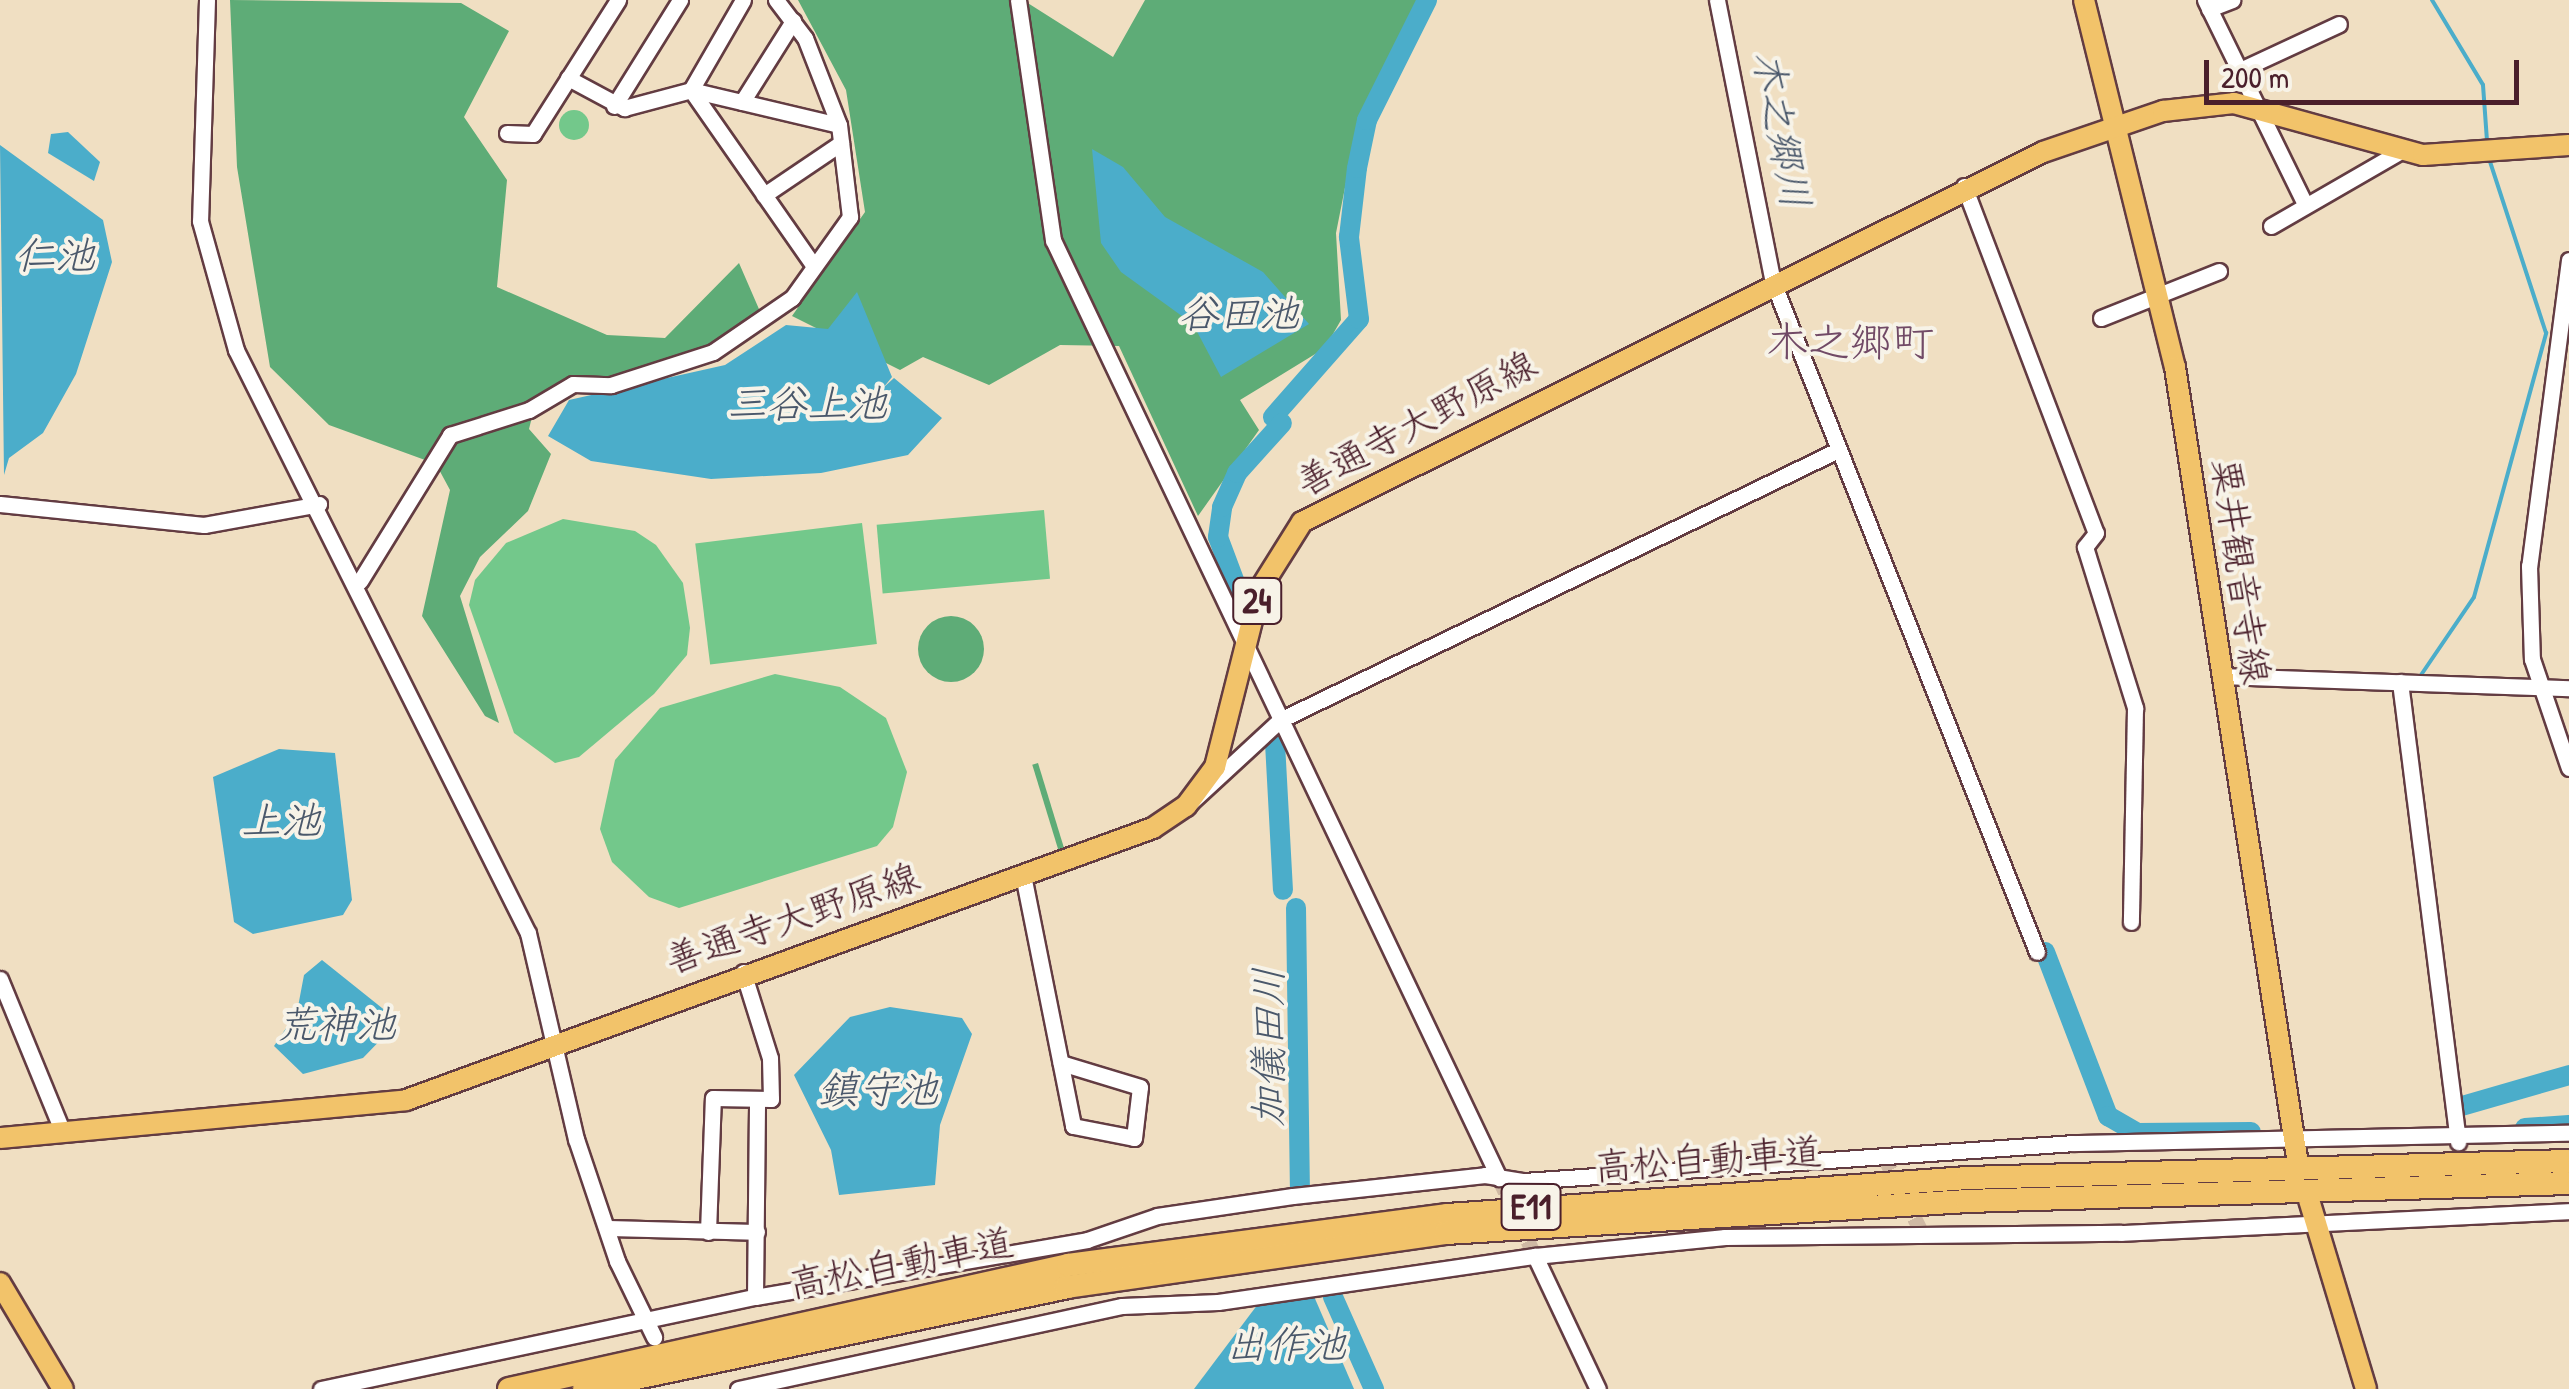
<!DOCTYPE html>
<html>
<head>
<meta charset="utf-8">
<style>
	body { margin:0 }
	#map { position:relative; width:2569px; height:1389px; overflow:hidden; background:#f0dfc2; font-family:"Patrick Hand","Klee One",sans-serif }
	div>[style] { position:absolute }
	[style*='--x'] { left:calc(var(--x)*1px); top:calc(var(--y)*1px); width:calc(var(--w)*1px); rotate:calc(var(--a)*1deg) }
	.green>* { inset:0; background:#73c88b; transform-origin:0 0 }
	.round { border-radius:50% }
	.forest>* { inset:0; background:#5eac77; transform-origin:0 0 }
	.water>* { inset:0; background:#4badca }
	.stream>* { height:4px; margin:-2px; padding:0 2px; transform-origin:2px; border-radius:2px; background:#4badca }
	.river>* { height:20px; margin:-10px; padding:0 10px; transform-origin:10px; border-radius:10px; background:#4badca }
	.minor-tunnel>* { height:15px; margin-top:-7.5px; transform-origin:0; background:repeating-linear-gradient(90deg,#cfb9a4 0 15px,transparent 0 23px) }
	.roads { filter:drop-shadow(2px 0 #633c42) drop-shadow(-2px 0 #633c42) drop-shadow(0 2px #633c42) drop-shadow(0 -2px #633c42) }
	.minor>* { height:15px; margin:-7.5px; padding:0 7.5px; transform-origin:7.5px; border-radius:7.5px; background:#fff }
	.major>* { height:20px; margin:-10px; padding:0 10px; transform-origin:10px; border-radius:10px; background:#f2c36a }
	.highway>* { height:22px; margin:-11px; padding:0 11px; transform-origin:11px; border-radius:11px; background:#f2c36a }
	span { translate:-50% -50%; white-space:nowrap; text-align:center; line-height:1.15; -webkit-text-stroke:8px #f7f3e8; paint-order:stroke }
	.shield-label span { padding:2px 8px; background:#f7f3e8; border:2px solid; border-radius:8px; -webkit-text-stroke-width:0 }
	.shield-label { font-size:35px; color:#4a1f2b; font-weight:700 }
	.street-label { font-size:38px; color:#4a1f2b }
	.water-label { font-size:40px; color:#4a586b; font-style:italic }
	.quarter-label { font-size:42px; color:#714a66 }
	.scale { position:absolute; left:2204px; top:60px; width:315px; height:45px; box-sizing:border-box; border:5px solid #4a1f2b; border-top:0; padding-left:12px; font-size:30px; line-height:35px; white-space:nowrap; color:#4a1f2b; -webkit-text-stroke:8px #f7f3e8; paint-order:stroke }
</style>
</head>
<body>
<div id="map">
	<div class="green">
		<i class="round" style="left:559px;top:110px;width:30px;height:30px"></i>
		<i style="left:1044px;top:510px;width:69px;height:168px;rotate:85deg"></i>
		<i style="clip-path:polygon(563px 519px,635px 531px,656px 545px,683px 583px,690px 628px,687px 655px,654px 694px,579px 757px,555px 763px,514px 733px,469px 605px,475px 580px,506px 543px)"></i>
		<i style="left:862px;top:523px;width:122px;height:168px;rotate:83deg"></i>
		<i style="clip-path:polygon(775px 674px,840px 687px,886px 718px,907px 772px,893px 827px,877px 846px,679px 908px,649px 897px,612px 862px,600px 829px,615px 760px,660px 708px)"></i>
	</div>
	<div class="forest">
		<i style="clip-path:polygon(230px 0,461px 3px,509px 31px,464px 117px,507px 180px,497px 287px,607px 335px,665px 338px,739px 263px,762px 316px,686px 357px,615px 378px,569px 379px,535px 405px,529px 429px,551px 454px,528px 511px,480px 557px,460px 596px,499px 723px,485px 716px,422px 616px,450px 490px,436px 464px,329px 425px,270px 367px,237px 167px)"></i>
		<i style="clip-path:polygon(798px 0,1023px 0,1113px 57px,1145px 0,1421px 0,1358px 122px,1336px 233px,1341px 320px,1325px 348px,1240px 400px,1259px 430px,1198px 516px,1119px 346px,1060px 345px,989px 385px,923px 357px,900px 370px,792px 316px,865px 212px,846px 90px)"></i>
		<i class="round" style="left:918px;top:616px;width:66px;height:66px"></i>
		<i style="left:1038px;top:763px;width:90px;height:6px;rotate:73deg"></i>
	</div>
	<div class="water">
		<i style="clip-path:polygon(68px 132px,100px 162px,94px 181px,48px 153px,51px 134px)"></i>
		<i style="clip-path:polygon(0 145px,103px 220px,112px 262px,76px 374px,43px 433px,9px 458px,4px 475px)"></i>
		<i style="clip-path:polygon(1092px 149px,1123px 167px,1165px 217px,1263px 272px,1309px 324px,1221px 377px,1193px 324px,1121px 272px,1101px 243px)"></i>
		<i style="clip-path:polygon(857px 292px,892px 377px,883px 388px,894px 378px,942px 418px,908px 455px,821px 473px,711px 479px,591px 461px,548px 436px,569px 400px,725px 365px,786px 325px,828px 329px)"></i>
		<i style="clip-path:polygon(279px 749px,335px 753px,352px 900px,343px 915px,253px 934px,234px 922px,213px 777px)"></i>
		<i style="clip-path:polygon(322px 960px,387px 1012px,392px 1028px,363px 1058px,303px 1074px,274px 1046px,297px 1012px,304px 975px)"></i>
		<i style="clip-path:polygon(890px 1007px,962px 1018px,972px 1034px,940px 1125px,935px 1185px,839px 1195px,831px 1150px,794px 1075px,850px 1017px)"></i>
		<i style="clip-path:polygon(1313px 1294px,1354px 1389px,1194px 1389px,1261px 1300px)"></i>
	</div>
	<div class="stream">
		<i style="--x:2432;--y:0;--w:99;--a:59"></i>
		<i style="--x:2483;--y:85;--w:56;--a:85.9"></i>
		<i style="--x:2421;--y:675;--w:94;--a:-55.8"></i>
		<i style="--x:2474;--y:597;--w:274;--a:-74.7"></i>
		<i style="--x:2546;--y:333;--w:180;--a:-108.1"></i>
		<i style="--x:2427;--y:845;--w:210;--a:82.6"></i>
	</div>
	<div class="river">
		<i style="--x:1273;--y:417;--w:130;--a:-48.7"></i>
		<i style="--x:1359;--y:319;--w:83;--a:-97"></i>
		<i style="--x:1349;--y:237;--w:69;--a:-83.4"></i>
		<i style="--x:1357;--y:168;--w:49;--a:-78.2"></i>
		<i style="--x:1367;--y:120;--w:134;--a:-63.4"></i>
		<i style="--x:1246;--y:612;--w:80;--a:-110.5"></i>
		<i style="--x:1218;--y:537;--w:30;--a:-82"></i>
		<i style="--x:1222;--y:507;--w:37;--a:-66"></i>
		<i style="--x:1237;--y:473;--w:67;--a:-48"></i>
		<i style="--x:1275;--y:743;--w:147;--a:86.9"></i>
		<i style="--x:1296;--y:908;--w:281;--a:89.2"></i>
		<i style="--x:2045;--y:952;--w:176;--a:69"></i>
		<i style="--x:2108;--y:1116;--w:34;--a:30"></i>
		<i style="--x:2138;--y:1133;--w:113;--a:-0.5"></i>
		<i style="--x:2455;--y:1108;--w:119;--a:-16.1"></i>
		<i style="--x:2525;--y:1128;--w:44;--a:-3.9"></i>
		<i style="--x:1333;--y:1297;--w:101;--a:66"></i>
	</div>
	<div class="minor-tunnel">
		<i style="--x:1884;--y:1156;--w:86;--a:63.7"></i>
		<i style="--x:1499;--y:1178;--w:86;--a:65.2"></i>
	</div>
	<div class="roads">
		<div class="minor">
			<i style="--x:207;--y:0;--w:221;--a:91.8"></i>
			<i style="--x:200;--y:221;--w:134;--a:74.4"></i>
			<i style="--x:236;--y:350;--w:652;--a:63.4"></i>
			<i style="--x:528;--y:933;--w:212;--a:76.9"></i>
			<i style="--x:576;--y:1139;--w:129;--a:71.4"></i>
			<i style="--x:617;--y:1261;--w:85;--a:64"></i>
			<i style="--x:743;--y:0;--w:104;--a:120"></i>
			<i style="--x:691;--y:90;--w:215;--a:55.1"></i>
			<i style="--x:1018;--y:0;--w:243;--a:81.7"></i>
			<i style="--x:1053;--y:240;--w:1039;--a:64.57"></i>
			<i style="--x:1717;--y:0;--w:288;--a:78.8"></i>
			<i style="--x:1773;--y:282;--w:720;--a:68.49"></i>
			<i style="--x:2205;--y:0;--w:223;--a:63.9"></i>
			<i style="--x:2209;--y:9;--w:25;--a:-21"></i>
			<i style="--x:2240;--y:70;--w:109;--a:-24.9"></i>
			<i style="--x:568;--y:78;--w:64;--a:28.2"></i>
			<i style="--x:624;--y:108;--w:69;--a:-15"></i>
			<i style="--x:691;--y:90;--w:152;--a:13.3"></i>
			<i style="--x:742;--y:102;--w:96;--a:-57.8"></i>
			<i style="--x:614;--y:106;--w:125;--a:-58.1"></i>
			<i style="--x:507;--y:133;--w:26;--a:2"></i>
			<i style="--x:533;--y:134;--w:159;--a:-57.6"></i>
			<i style="--x:1964;--y:186;--w:371;--a:69.2"></i>
			<i style="--x:2096;--y:533;--w:18;--a:128"></i>
			<i style="--x:2085;--y:547;--w:169;--a:72.7"></i>
			<i style="--x:2135;--y:708;--w:214;--a:91.1"></i>
			<i style="--x:764;--y:195;--w:93;--a:-34"></i>
			<i style="--x:2271;--y:226;--w:150;--a:-30"></i>
			<i style="--x:2569;--y:260;--w:309;--a:97.4"></i>
			<i style="--x:2529;--y:566;--w:93;--a:88.2"></i>
			<i style="--x:2532;--y:659;--w:115;--a:71.3"></i>
			<i style="--x:2101;--y:318;--w:127;--a:-21.7"></i>
			<i style="--x:0;--y:504;--w:205;--a:5.9"></i>
			<i style="--x:204;--y:525;--w:117;--a:-10.3"></i>
			<i style="--x:360;--y:581;--w:172;--a:-58.3"></i>
			<i style="--x:450;--y:435;--w:83;--a:-17.6"></i>
			<i style="--x:529;--y:410;--w:51;--a:-30.6"></i>
			<i style="--x:573;--y:384;--w:38;--a:2"></i>
			<i style="--x:611;--y:385;--w:107;--a:-17.9"></i>
			<i style="--x:713;--y:352;--w:96;--a:-34.4"></i>
			<i style="--x:792;--y:298;--w:100;--a:-54.4"></i>
			<i style="--x:850;--y:217;--w:93;--a:-96.8"></i>
			<i style="--x:839;--y:125;--w:93;--a:-111.3"></i>
			<i style="--x:805;--y:38;--w:48;--a:-127.3"></i>
			<i style="--x:2221;--y:676;--w:348;--a:2"></i>
			<i style="--x:2400;--y:682;--w:464;--a:82.8"></i>
			<i style="--x:1189;--y:804;--w:124;--a:-42.7"></i>
			<i style="--x:1280;--y:720;--w:620;--a:-25.82"></i>
			<i style="--x:1023;--y:875;--w:256;--a:78.7"></i>
			<i style="--x:1073;--y:1126;--w:62;--a:11.1"></i>
			<i style="--x:1134;--y:1138;--w:51;--a:-83.3"></i>
			<i style="--x:1140;--y:1087;--w:83;--a:-163.1"></i>
			<i style="--x:0;--y:979;--w:161;--a:67.7"></i>
			<i style="--x:607;--y:1228;--w:150;--a:1.5"></i>
			<i style="--x:708;--y:1232;--w:134;--a:-87.9"></i>
			<i style="--x:713;--y:1098;--w:58;--a:1"></i>
			<i style="--x:771;--y:1099;--w:41;--a:-91.4"></i>
			<i style="--x:770;--y:1058;--w:90;--a:-107.4"></i>
			<i style="--x:1535;--y:1256;--w:147;--a:64.7"></i>
			<i style="--x:755;--y:1297;--w:197;--a:-89.4"></i>
			<i style="--x:321;--y:1389;--w:444;--a:-12"></i>
			<i style="--x:755;--y:1297;--w:337;--a:-9.7"></i>
			<i style="--x:1087;--y:1240;--w:74;--a:-18.9"></i>
			<i style="--x:1157;--y:1216;--w:137;--a:-8.4"></i>
			<i style="--x:1293;--y:1196;--w:193;--a:-6.2"></i>
			<i style="--x:1485;--y:1175;--w:39;--a:9"></i>
			<i style="--x:1524;--y:1181;--w:551;--a:-3.95"></i>
			<i style="--x:2074;--y:1143;--w:495;--a:-1.2"></i>
			<i style="--x:738;--y:1389;--w:393;--a:-12.2"></i>
			<i style="--x:1122;--y:1306;--w:96;--a:-2.4"></i>
			<i style="--x:1218;--y:1302;--w:320;--a:-8.3"></i>
			<i style="--x:1535;--y:1256;--w:191;--a:-5.7"></i>
			<i style="--x:1725;--y:1237;--w:396;--a:-0.6"></i>
			<i style="--x:2121;--y:1233;--w:449;--a:-2.8"></i>
		</div>
		<div class="major">
			<i style="--x:2084;--y:0;--w:378;--a:76.1"></i>
			<i style="--x:2175;--y:367;--w:800;--a:81.23"></i>
			<i style="--x:0;--y:1138;--w:408;--a:-5.3"></i>
			<i style="--x:406;--y:1100;--w:795;--a:-20.01"></i>
			<i style="--x:1153;--y:828;--w:40;--a:-34"></i>
			<i style="--x:1186;--y:806;--w:49;--a:-53.4"></i>
			<i style="--x:1215;--y:767;--w:184;--a:-75.8"></i>
			<i style="--x:1260;--y:589;--w:79;--a:-57.9"></i>
			<i style="--x:1302;--y:522;--w:828;--a:-26.53"></i>
			<i style="--x:2043;--y:152;--w:127;--a:-18.9"></i>
			<i style="--x:2163;--y:111;--w:71;--a:-6.4"></i>
			<i style="--x:2234;--y:103;--w:196;--a:15.4"></i>
			<i style="--x:2423;--y:155;--w:146;--a:-3.9"></i>
			<i style="--x:2309;--y:1200;--w:197;--a:73.2"></i>
			<i style="--x:0;--y:1283;--w:123;--a:59.3"></i>
		</div>
		<div class="highway">
			<i style="--x:509;--y:1389;--w:573;--a:-12.51"></i>
			<i style="--x:1068;--y:1265;--w:383;--a:-7.5"></i>
			<i style="--x:1448;--y:1215;--w:521;--a:-4.07"></i>
			<i style="--x:1968;--y:1178;--w:601;--a:-1.62"></i>
			<i style="--x:584;--y:1389;--w:493;--a:-11.9"></i>
			<i style="--x:1066;--y:1287;--w:384;--a:-8.1"></i>
			<i style="--x:1446;--y:1233;--w:522;--a:-3.51"></i>
			<i style="--x:1967;--y:1201;--w:602;--a:-1.71"></i>
		</div>
	</div>
	<div class="shield-label">
		<span style="left:1257px;top:601px">24</span>
		<span style="left:1531px;top:1207px">E11</span>
	</div>
	<div class="street-label">
		<span style="left:1416px;top:423px;rotate:-28deg">善通寺大野原線</span>
		<span style="left:2241px;top:571px;rotate:82deg">粟井観音寺線</span>
		<span style="left:792px;top:918px;rotate:-19deg">善通寺大野原線</span>
		<span style="left:1708px;top:1159px;rotate:-4deg">高松自動車道</span>
		<span style="left:901px;top:1263px;rotate:-11deg">高松自動車道</span>
	</div>
	<div class="water-label">
		<span style="left:1783px;top:129px;rotate:79deg">木之郷川</span>
		<span style="left:55px;top:254px">仁池</span>
		<span style="left:1239px;top:312px">谷田池</span>
		<span style="left:807px;top:402px">三谷上池</span>
		<span style="left:281px;top:819px">上池</span>
		<span style="left:336px;top:1023px">荒神池</span>
		<span style="left:1267px;top:1047px;rotate:-90deg">加儀田川</span>
		<span style="left:878px;top:1088px">鎮守池</span>
		<span style="left:1286px;top:1343px">出作池</span>
	</div>
	<div class="quarter-label">
		<span style="left:1850px;top:341px">木之郷町</span>
	</div>
	<div class="scale">200 m</div>
</div>
</body>
</html>
